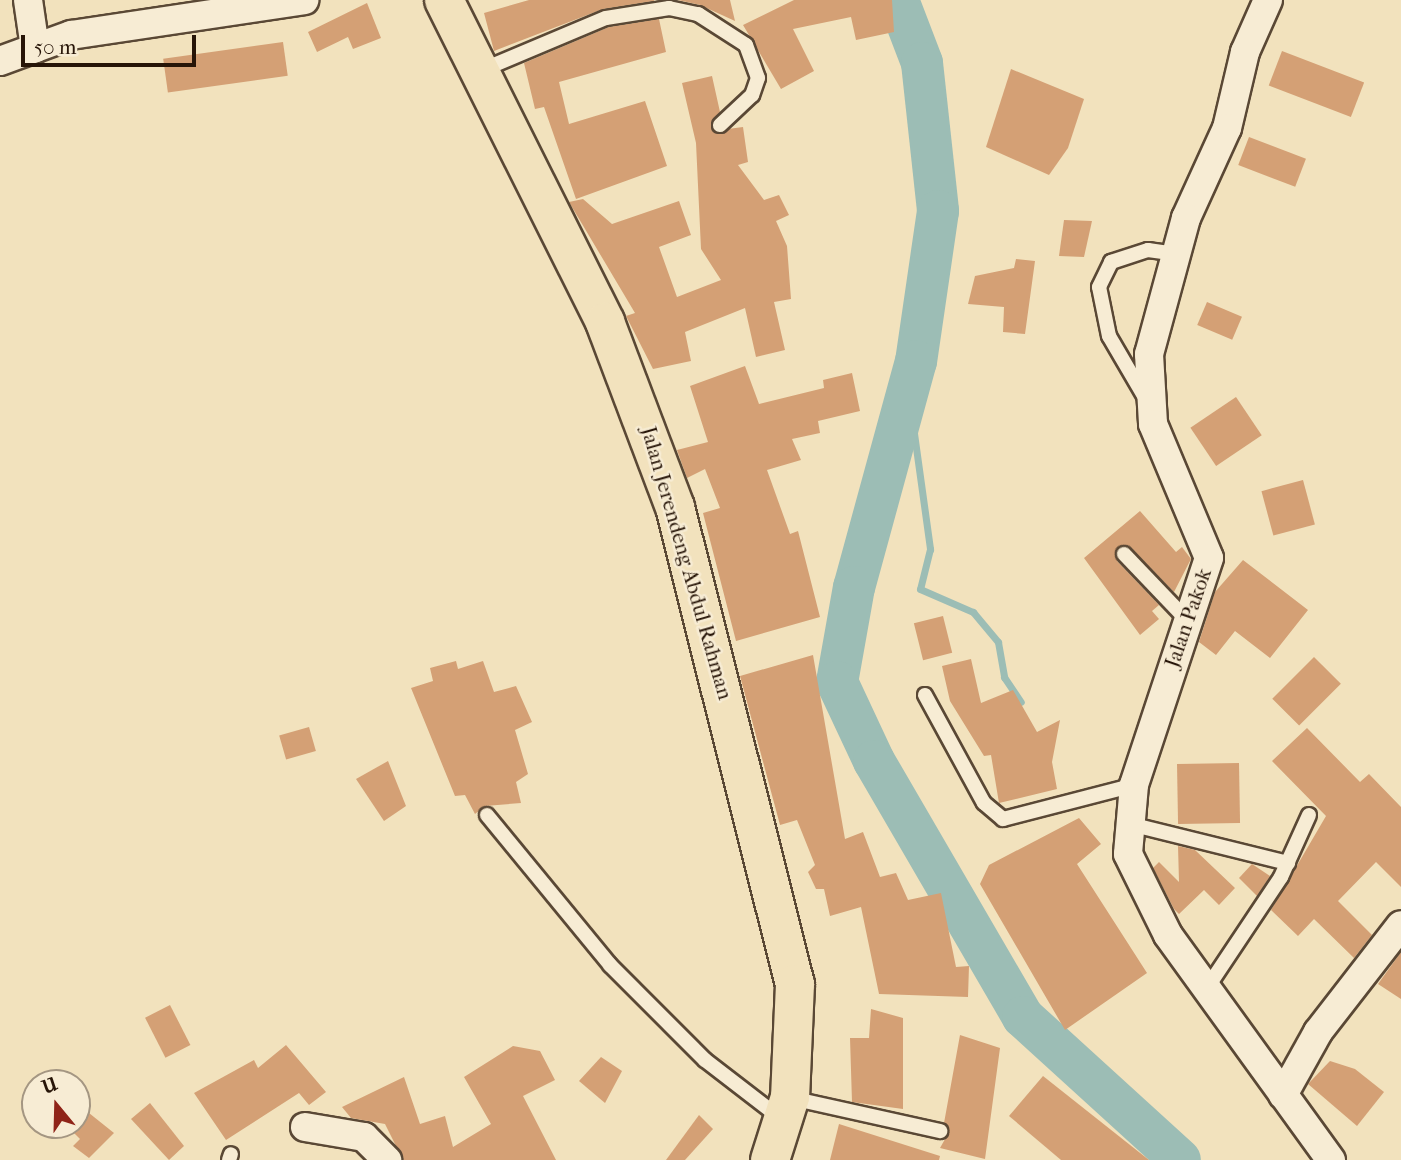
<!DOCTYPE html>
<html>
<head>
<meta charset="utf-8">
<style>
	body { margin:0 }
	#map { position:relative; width:1401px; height:1160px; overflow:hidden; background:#f2e2bd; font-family:"IM FELL French Canon",serif }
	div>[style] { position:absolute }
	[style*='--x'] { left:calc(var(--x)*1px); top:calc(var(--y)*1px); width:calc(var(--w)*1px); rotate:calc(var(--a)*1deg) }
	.stream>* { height:7px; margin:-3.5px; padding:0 3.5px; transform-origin:3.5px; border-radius:3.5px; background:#9cbdb5 }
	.river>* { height:42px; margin:-21px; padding:0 21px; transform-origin:21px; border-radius:21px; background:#9cbdb5 }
	.building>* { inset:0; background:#d4a075; transform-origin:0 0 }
	.roads { filter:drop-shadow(2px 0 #5a4835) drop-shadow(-2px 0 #5a4835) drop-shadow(0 2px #5a4835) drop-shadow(0 -2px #5a4835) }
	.service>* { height:14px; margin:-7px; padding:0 7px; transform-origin:7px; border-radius:7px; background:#f7ecd4 }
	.minor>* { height:28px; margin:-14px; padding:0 14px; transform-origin:14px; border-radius:14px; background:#f7ecd4 }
	.trunk>* { height:38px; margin:-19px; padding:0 19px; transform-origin:19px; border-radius:19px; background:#f2e2bd }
	span { translate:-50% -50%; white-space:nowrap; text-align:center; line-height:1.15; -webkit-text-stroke:5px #f7ecd4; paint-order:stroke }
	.street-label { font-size:21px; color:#271508 }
	.north { position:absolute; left:21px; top:1069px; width:70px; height:70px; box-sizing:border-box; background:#f7ecd4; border:2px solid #a49682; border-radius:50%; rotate:341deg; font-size:19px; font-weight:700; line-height:28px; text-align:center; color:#271508 }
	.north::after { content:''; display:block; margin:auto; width:24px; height:32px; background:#8f2418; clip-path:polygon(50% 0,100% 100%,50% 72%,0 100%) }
	.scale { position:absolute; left:21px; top:35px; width:175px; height:32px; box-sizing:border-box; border:4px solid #271508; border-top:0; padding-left:9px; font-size:21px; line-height:24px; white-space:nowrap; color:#271508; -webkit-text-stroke:5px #f7ecd4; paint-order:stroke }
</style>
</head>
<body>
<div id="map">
	<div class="stream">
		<i style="--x:908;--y:390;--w:161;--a:82.1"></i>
		<i style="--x:930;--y:549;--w:41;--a:104"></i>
		<i style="--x:920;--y:589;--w:58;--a:23.5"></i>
		<i style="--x:973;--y:612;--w:39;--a:50"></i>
		<i style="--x:998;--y:642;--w:36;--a:80"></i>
		<i style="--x:1004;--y:677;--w:30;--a:56"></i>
	</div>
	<div class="river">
		<i style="--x:898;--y:0;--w:67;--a:69.1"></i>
		<i style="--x:922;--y:63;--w:149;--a:83.8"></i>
		<i style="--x:938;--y:211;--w:152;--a:98.3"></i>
		<i style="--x:916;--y:361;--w:234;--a:105.3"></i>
		<i style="--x:854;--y:587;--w:97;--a:100.1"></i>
		<i style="--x:837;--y:682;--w:87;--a:64.9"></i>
		<i style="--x:874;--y:761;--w:296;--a:59.8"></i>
		<i style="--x:1023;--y:1017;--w:212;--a:42.3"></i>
	</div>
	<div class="building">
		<i style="clip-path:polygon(529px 0,654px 0,654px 1px,603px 9px,494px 51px,484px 13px)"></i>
		<i style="clip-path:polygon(678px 0,730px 0,735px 21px,700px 5px)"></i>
		<i style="clip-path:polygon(794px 0,892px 0,894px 32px,856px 40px,851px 17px,793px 29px,814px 71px,781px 89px,743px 25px)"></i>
		<i style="clip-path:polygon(367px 3px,381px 38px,353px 49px,348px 37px,317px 52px,308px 32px)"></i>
		<i style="clip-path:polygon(659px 19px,666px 52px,559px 82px,569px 124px,645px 101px,667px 166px,576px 199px,544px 107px,535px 109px,524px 63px,609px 27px)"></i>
		<i style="left:283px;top:42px;width:34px;height:121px;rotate:82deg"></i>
		<i style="left:1282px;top:51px;width:88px;height:37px;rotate:21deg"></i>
		<i style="clip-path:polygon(1011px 69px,1084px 99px,1068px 148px,1049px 175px,986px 147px)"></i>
		<i style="clip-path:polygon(712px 76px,720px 112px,713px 131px,743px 127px,748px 162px,738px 165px,764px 200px,779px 195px,789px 215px,776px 221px,787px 246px,791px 299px,774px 302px,785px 350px,756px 357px,745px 308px,685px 332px,691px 361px,653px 369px,626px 316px,635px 313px,569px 202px,583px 199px,612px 224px,679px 201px,691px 235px,659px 247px,677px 297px,721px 280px,701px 249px,696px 143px,682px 83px)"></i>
		<i style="left:1249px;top:137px;width:61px;height:30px;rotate:21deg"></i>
		<i style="clip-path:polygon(1064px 220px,1092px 221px,1084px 257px,1059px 256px)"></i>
		<i style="clip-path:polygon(1016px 259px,1035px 261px,1025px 334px,1003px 332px,1004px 307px,968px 304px,975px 276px,1014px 268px)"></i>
		<i style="left:1207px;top:302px;width:38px;height:25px;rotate:23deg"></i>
		<i style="clip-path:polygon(745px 366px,759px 404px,824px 388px,823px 380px,852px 373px,860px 411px,818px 421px,820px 433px,792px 439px,801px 460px,767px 470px,790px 534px,798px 531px,820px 617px,736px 641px,703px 513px,720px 508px,705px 469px,687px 478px,677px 450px,708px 442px,690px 386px)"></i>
		<i style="left:1236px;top:397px;width:46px;height:55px;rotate:56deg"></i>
		<i style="left:1303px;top:480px;width:46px;height:43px;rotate:75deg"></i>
		<i style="clip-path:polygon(1140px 511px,1176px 552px,1182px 547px,1191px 559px,1174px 592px,1130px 547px,1117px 548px,1117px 561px,1159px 605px,1152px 611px,1159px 619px,1140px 635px,1084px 558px)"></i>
		<i style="clip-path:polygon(1243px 560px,1308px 610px,1270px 658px,1235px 631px,1216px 655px,1199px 642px,1215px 592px)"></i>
		<i style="left:943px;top:616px;width:38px;height:30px;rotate:76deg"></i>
		<i style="clip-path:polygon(813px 655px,845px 839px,863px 832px,880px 877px,896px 873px,908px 900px,941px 893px,956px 967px,969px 966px,968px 997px,879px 994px,861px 907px,830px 916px,824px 889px,816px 889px,808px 872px,815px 865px,797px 820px,780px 825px,740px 676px)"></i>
		<i style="left:1314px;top:657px;width:38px;height:59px;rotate:45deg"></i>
		<i style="clip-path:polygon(971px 659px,981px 703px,1013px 690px,1037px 732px,1060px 720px,1052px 762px,1057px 789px,999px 803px,991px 755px,984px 756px,950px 701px,942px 666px)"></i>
		<i style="clip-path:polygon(456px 661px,458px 669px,483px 661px,494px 692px,516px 686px,532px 722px,515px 730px,528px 774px,516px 782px,521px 803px,485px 806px,475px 814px,465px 795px,455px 796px,411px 688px,433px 681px,430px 668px)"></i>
		<i style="left:309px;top:727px;width:25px;height:31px;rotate:74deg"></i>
		<i style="clip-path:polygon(1307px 728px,1360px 782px,1369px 774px,1401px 807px,1401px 887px,1376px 862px,1338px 901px,1372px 935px,1354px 958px,1314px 919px,1298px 936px,1271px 910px,1326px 816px,1272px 761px)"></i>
		<i style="clip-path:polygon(388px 761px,406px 806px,384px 821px,356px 779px)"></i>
		<i style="left:1239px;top:763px;width:60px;height:62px;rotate:89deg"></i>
		<i style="clip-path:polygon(1079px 818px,1101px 844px,1077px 864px,1147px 973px,1065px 1030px,980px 884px,989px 865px)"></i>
		<i style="clip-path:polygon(1178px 846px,1195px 850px,1235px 888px,1219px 905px,1204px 890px,1179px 914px,1174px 909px,1153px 868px,1159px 862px,1179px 882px)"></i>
		<i style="clip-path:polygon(1252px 864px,1270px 876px,1257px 896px,1239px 878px)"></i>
		<i style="clip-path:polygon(1401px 952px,1401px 999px,1378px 984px)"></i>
		<i style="left:170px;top:1005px;width:45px;height:28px;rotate:63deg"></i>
		<i style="clip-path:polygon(871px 1009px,903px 1018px,903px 1109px,852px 1102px,850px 1038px,869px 1038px)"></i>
		<i style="clip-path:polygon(960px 1035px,1000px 1048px,985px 1159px,940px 1148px,949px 1132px,944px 1123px)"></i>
		<i style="clip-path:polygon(286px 1045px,326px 1092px,309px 1105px,299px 1093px,226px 1140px,194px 1093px,254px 1060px,258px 1068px)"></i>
		<i style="clip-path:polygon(513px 1046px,540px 1051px,555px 1080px,523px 1096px,556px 1160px,403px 1160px,385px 1124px,351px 1118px,342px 1107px,404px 1077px,420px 1124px,445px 1116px,453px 1147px,491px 1124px,464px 1077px)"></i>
		<i style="clip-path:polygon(601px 1057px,622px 1071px,605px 1103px,579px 1081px)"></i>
		<i style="clip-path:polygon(1330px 1061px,1355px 1069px,1384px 1092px,1357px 1126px,1308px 1084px)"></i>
		<i style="clip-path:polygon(1043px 1076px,1149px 1160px,1061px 1160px,1009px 1116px)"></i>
		<i style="clip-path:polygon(150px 1103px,184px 1146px,169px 1160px,131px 1119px)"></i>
		<i style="clip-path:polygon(89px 1113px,114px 1133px,89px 1158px,73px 1146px,80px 1139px,72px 1131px)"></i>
		<i style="clip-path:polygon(699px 1115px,713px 1129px,685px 1160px,666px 1160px)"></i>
		<i style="clip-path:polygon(839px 1124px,940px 1156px,939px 1160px,830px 1160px)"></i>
	</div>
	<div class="roads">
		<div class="service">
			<i style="--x:482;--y:70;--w:134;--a:-22.8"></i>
			<i style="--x:606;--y:18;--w:64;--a:-9"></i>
			<i style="--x:669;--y:8;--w:30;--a:12"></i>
			<i style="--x:698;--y:14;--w:57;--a:32.9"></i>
			<i style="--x:746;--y:45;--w:35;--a:70"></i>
			<i style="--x:758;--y:78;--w:18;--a:109"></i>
			<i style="--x:752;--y:95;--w:44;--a:136.8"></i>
			<i style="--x:1147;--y:401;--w:75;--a:-120.3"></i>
			<i style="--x:1109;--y:336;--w:50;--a:-101.5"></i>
			<i style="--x:1099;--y:287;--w:28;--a:-64"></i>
			<i style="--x:1111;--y:262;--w:39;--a:-18"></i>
			<i style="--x:1148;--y:250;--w:28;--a:8"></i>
			<i style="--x:1124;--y:554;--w:91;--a:46.3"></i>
			<i style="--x:925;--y:695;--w:123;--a:61.4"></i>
			<i style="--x:984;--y:803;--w:25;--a:40"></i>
			<i style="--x:1003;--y:819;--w:135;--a:-14.5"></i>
			<i style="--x:487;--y:815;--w:194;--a:50.6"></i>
			<i style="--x:610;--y:965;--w:134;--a:45"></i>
			<i style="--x:705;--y:1060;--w:93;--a:37.6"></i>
			<i style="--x:1130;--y:824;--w:163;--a:13.9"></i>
			<i style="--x:1207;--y:988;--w:133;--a:-56.3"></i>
			<i style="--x:1281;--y:877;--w:68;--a:-65.7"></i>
			<i style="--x:791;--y:1098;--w:153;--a:12.5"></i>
			<i style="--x:229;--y:1160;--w:6;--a:-72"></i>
		</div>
		<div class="minor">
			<i style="--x:28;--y:0;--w:49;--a:81.7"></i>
			<i style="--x:1268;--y:0;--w:57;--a:113.9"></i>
			<i style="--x:1245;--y:52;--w:78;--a:103.3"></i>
			<i style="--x:1227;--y:128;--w:99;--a:114.5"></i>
			<i style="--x:1186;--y:218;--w:141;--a:105.2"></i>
			<i style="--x:1149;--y:354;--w:70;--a:86.7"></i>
			<i style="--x:1153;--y:424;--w:145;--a:67.3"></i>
			<i style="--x:1209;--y:558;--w:239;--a:108.3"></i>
			<i style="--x:1134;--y:785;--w:69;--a:95"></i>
			<i style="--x:1128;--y:854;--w:90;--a:63.7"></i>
			<i style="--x:1168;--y:935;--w:278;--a:54.1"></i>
			<i style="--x:0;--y:61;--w:76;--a:-20.1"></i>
			<i style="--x:71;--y:35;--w:236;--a:-8.5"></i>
			<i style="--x:1283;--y:1095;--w:72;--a:-60.9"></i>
			<i style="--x:1318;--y:1032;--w:135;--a:-52.2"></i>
			<i style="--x:305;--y:1127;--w:60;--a:9.6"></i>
			<i style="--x:364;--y:1137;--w:33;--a:45"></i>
		</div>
		<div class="trunk">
			<i style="--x:444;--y:0;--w:360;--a:63.4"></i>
			<i style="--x:605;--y:322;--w:198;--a:69.3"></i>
			<i style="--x:675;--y:507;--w:492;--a:75.9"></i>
			<i style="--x:795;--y:984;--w:113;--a:92.5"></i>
			<i style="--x:790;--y:1097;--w:66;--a:107.6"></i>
		</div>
	</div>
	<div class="street-label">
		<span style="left:687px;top:563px;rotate:74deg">Jalan Jerendeng Abdul Rahman</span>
		<span style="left:1188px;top:618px;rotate:-71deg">Jalan Pakok</span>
	</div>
	<div class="north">U</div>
	<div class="scale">50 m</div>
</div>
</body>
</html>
